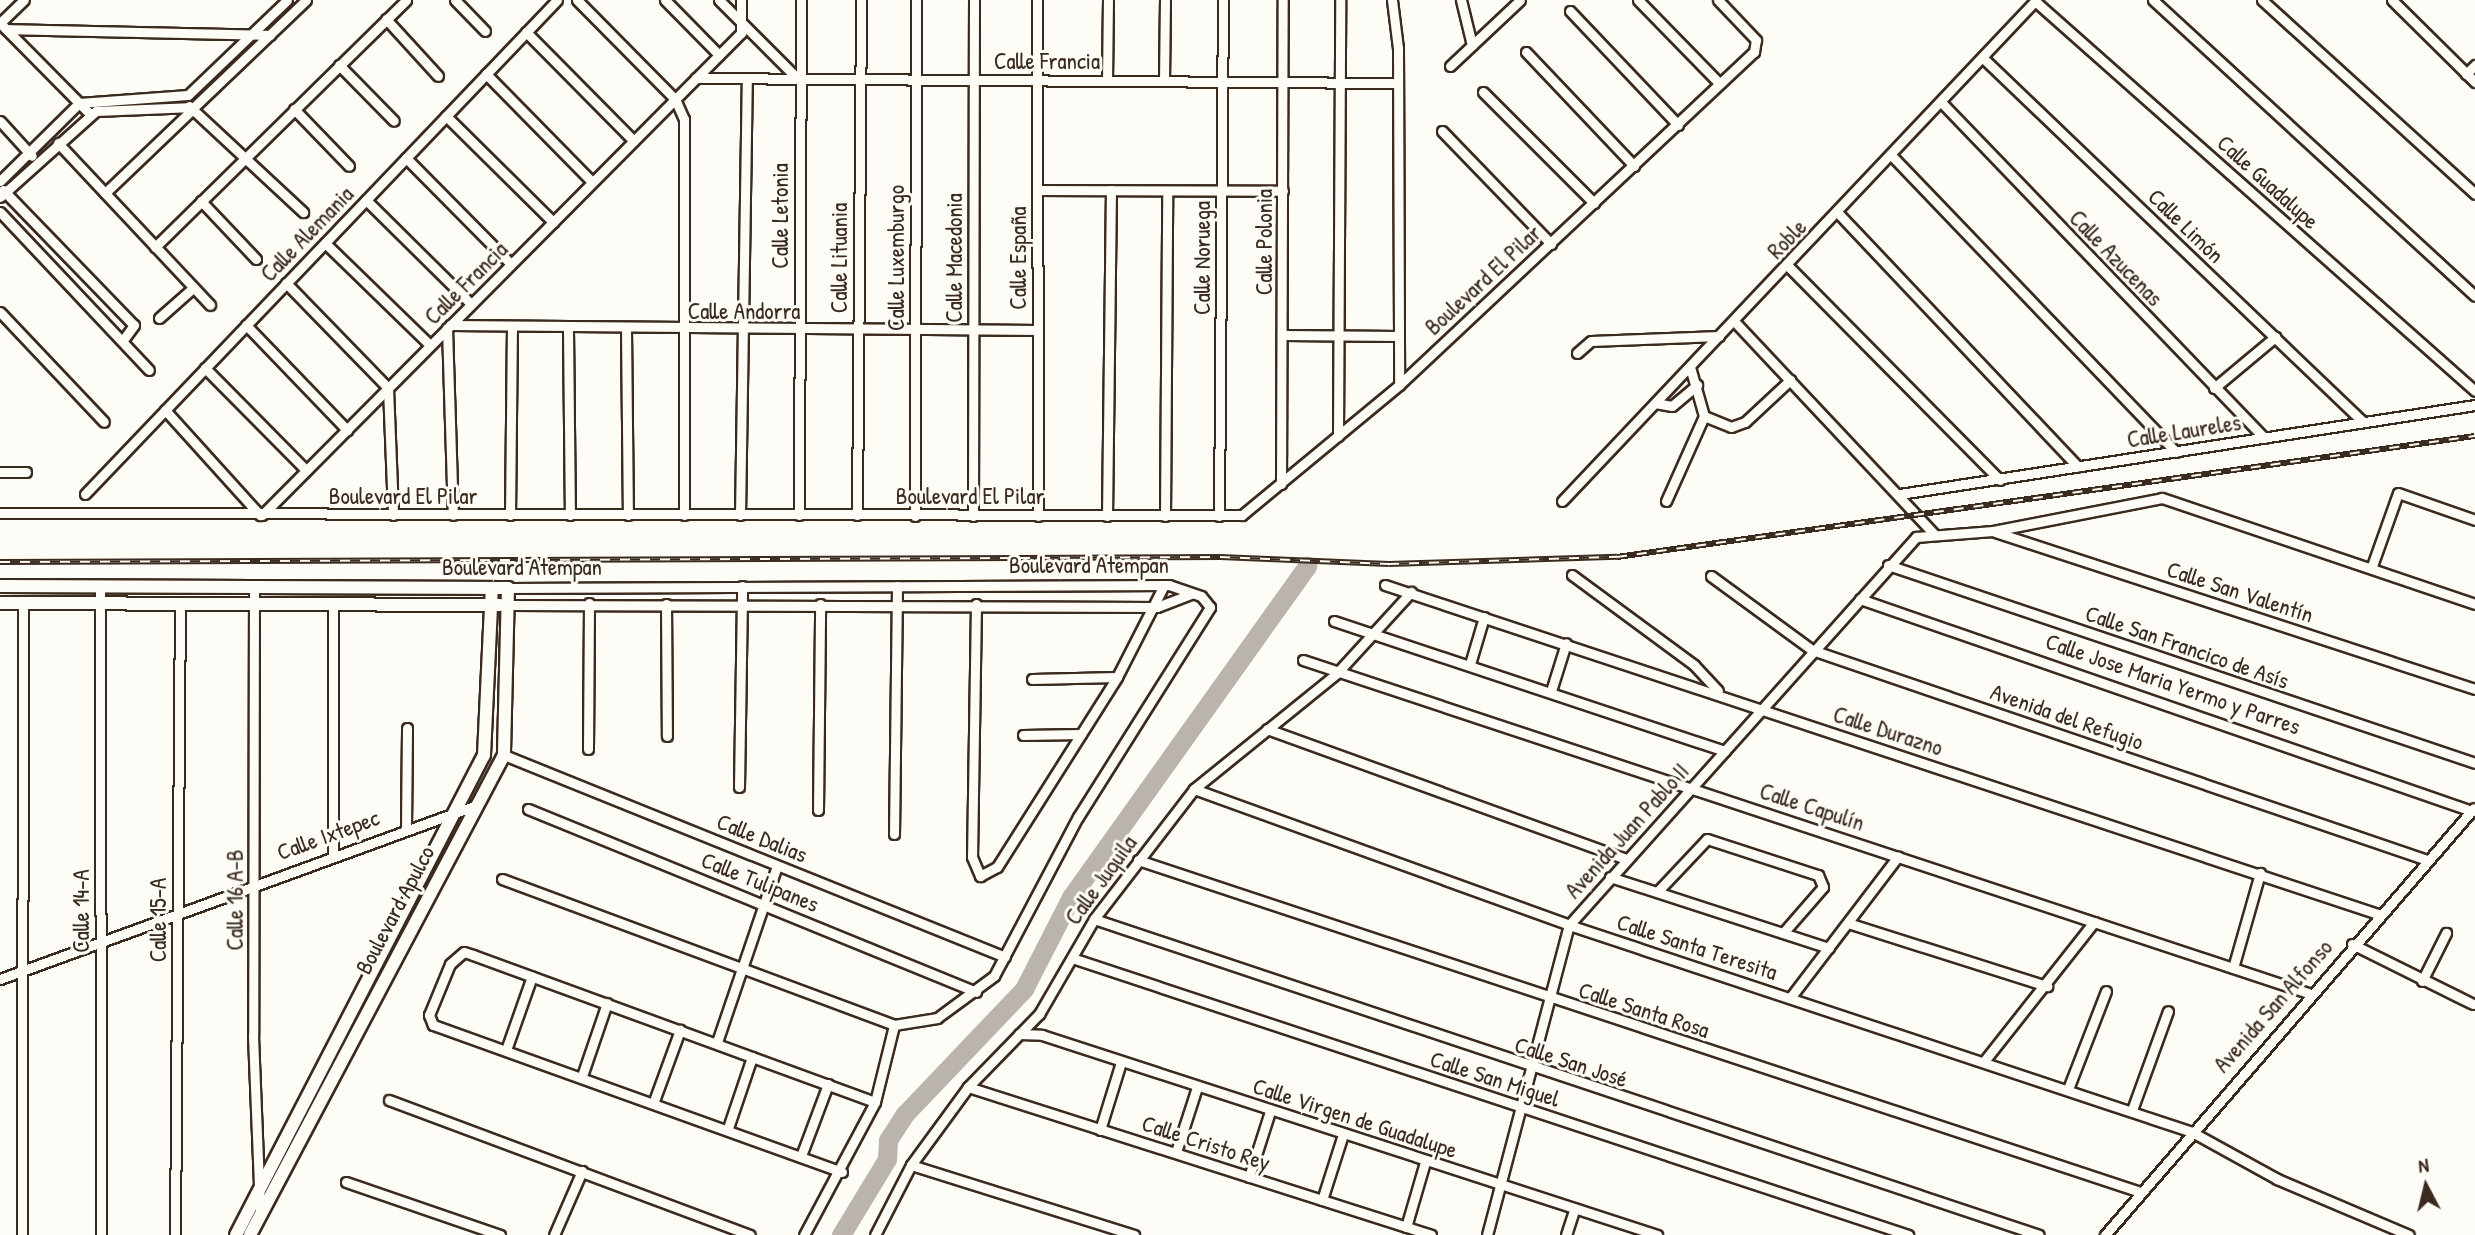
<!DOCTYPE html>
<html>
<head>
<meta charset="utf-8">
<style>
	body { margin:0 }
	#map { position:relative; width:2475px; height:1235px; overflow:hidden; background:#fdfcf7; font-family:"Patrick Hand",sans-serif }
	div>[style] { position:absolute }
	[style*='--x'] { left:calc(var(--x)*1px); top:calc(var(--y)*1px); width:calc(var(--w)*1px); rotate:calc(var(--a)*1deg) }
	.river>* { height:19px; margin:-9.5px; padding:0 9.5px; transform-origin:9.5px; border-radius:9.5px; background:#bbb4ad }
	.roads { filter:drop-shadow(2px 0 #3b2a1e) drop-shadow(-2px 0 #3b2a1e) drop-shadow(0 2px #3b2a1e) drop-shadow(0 -2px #3b2a1e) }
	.street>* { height:9px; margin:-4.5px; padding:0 4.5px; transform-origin:4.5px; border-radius:4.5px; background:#fdfcf7 }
	.secondary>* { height:12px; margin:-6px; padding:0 6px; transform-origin:6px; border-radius:6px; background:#fdfcf7 }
	.rail>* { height:6px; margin-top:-3px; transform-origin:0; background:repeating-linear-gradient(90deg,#fdfcf7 0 10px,#3b2a1e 0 20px); box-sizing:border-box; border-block:2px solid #3b2a1e }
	span { translate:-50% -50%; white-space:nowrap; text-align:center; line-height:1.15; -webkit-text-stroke:6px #fdfcf7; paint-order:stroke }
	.street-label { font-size:23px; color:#3b2a1e }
	.north { position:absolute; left:2391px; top:1151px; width:70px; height:70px; -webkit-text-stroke:5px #fdfcf7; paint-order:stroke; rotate:353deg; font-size:19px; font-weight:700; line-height:28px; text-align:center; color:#3b2a1e }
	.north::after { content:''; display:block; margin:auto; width:24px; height:32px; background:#3b2a1e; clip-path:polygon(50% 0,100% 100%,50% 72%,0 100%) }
</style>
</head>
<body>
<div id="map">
	<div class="river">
		<i style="--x:841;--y:1235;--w:89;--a:-58.8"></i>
		<i style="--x:887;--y:1159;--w:19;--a:-87"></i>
		<i style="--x:888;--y:1140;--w:31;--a:-57"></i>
		<i style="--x:905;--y:1114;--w:173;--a:-46.4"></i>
		<i style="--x:1024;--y:989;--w:103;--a:-62.9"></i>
		<i style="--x:1071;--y:897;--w:407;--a:-54.5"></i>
	</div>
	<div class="roads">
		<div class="street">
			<i style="--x:455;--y:0;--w:43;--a:45.9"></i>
			<i style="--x:577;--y:0;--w:139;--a:45.3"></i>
			<i style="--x:675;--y:99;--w:22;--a:66"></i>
			<i style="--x:684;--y:119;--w:396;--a:90"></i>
			<i style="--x:665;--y:0;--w:77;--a:45.5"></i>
			<i style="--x:719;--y:0;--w:112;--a:45"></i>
			<i style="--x:1037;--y:0;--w:516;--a:89.89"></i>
			<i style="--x:1392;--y:0;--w:48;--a:82.9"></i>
			<i style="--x:1398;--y:48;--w:337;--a:89.8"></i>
			<i style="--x:1461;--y:0;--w:46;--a:76.3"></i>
			<i style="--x:1638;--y:0;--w:117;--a:45.7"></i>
			<i style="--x:2153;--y:0;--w:437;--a:42.6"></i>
			<i style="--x:2262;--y:0;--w:288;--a:42.3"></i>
			<i style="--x:2392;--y:0;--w:117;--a:44.7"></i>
			<i style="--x:2035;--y:1;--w:588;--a:41.55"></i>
			<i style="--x:1570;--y:11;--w:157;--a:46.5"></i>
			<i style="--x:386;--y:19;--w:77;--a:47.6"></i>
			<i style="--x:0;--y:23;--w:128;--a:45.3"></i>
			<i style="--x:0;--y:23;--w:33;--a:-44"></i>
			<i style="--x:6;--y:29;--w:264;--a:1.3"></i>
			<i style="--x:526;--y:32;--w:153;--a:45.3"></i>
			<i style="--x:1526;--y:52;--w:157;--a:46.5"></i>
			<i style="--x:1983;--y:58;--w:526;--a:43.77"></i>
			<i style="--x:339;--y:65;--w:78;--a:45.5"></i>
			<i style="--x:1450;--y:66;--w:96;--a:-43.3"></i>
			<i style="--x:486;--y:74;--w:151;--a:45.5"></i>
			<i style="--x:2466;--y:74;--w:13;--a:-45"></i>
			<i style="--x:696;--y:78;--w:702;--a:0.41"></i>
			<i style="--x:1107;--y:81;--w:81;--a:-89.3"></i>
			<i style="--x:1164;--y:81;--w:81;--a:-89.3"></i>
			<i style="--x:1483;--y:92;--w:157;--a:45"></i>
			<i style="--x:1942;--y:103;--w:465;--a:46.1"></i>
			<i style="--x:189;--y:106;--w:156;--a:42.9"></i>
			<i style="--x:294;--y:109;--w:79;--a:46"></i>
			<i style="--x:446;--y:116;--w:151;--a:44.7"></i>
			<i style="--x:0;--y:121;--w:47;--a:47.6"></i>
			<i style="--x:1442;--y:131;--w:157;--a:46"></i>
			<i style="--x:58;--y:143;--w:222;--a:46.8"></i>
			<i style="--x:1892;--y:156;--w:410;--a:46.2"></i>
			<i style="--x:406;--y:158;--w:149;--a:45.3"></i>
			<i style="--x:0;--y:181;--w:111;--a:-44.6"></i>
			<i style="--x:79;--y:103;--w:109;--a:-4.2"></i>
			<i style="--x:188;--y:95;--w:137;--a:-43.8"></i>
			<i style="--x:3;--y:190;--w:188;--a:45.9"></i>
			<i style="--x:134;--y:325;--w:19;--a:126"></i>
			<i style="--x:1037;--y:190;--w:246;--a:0.2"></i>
			<i style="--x:105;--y:193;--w:120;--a:-43.7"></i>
			<i style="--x:0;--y:197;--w:129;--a:-41.9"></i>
			<i style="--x:96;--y:111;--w:98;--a:-2.3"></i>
			<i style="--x:194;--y:107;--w:155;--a:-43.7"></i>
			<i style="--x:366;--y:200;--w:148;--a:44.7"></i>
			<i style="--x:201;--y:201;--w:80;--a:46.5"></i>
			<i style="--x:0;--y:212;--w:217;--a:46.7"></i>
			<i style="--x:1838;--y:213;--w:349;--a:46.6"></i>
			<i style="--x:325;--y:243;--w:146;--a:44.2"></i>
			<i style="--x:155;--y:247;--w:352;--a:-44.5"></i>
			<i style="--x:1788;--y:266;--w:301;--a:45.3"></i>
			<i style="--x:286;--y:283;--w:146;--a:45.8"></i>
			<i style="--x:388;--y:388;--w:127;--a:87.7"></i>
			<i style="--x:0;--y:312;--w:151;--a:46.6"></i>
			<i style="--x:159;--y:318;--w:45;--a:-41.4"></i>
			<i style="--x:1734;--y:321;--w:291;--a:46.8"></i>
			<i style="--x:246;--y:325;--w:146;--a:46.1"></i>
			<i style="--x:450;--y:325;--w:588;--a:0.49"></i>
			<i style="--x:447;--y:328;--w:187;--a:88.2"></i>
			<i style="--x:568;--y:330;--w:185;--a:89.4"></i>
			<i style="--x:626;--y:330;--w:185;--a:89.4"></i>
			<i style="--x:1284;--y:335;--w:115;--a:0.5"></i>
			<i style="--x:1577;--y:353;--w:18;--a:-41"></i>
			<i style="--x:1591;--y:341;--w:128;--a:-2.2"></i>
			<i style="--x:205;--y:368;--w:144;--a:45.3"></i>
			<i style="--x:2214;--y:388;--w:80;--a:-39.9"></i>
			<i style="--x:1655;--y:403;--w:17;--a:10"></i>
			<i style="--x:1672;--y:406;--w:33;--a:-40"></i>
			<i style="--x:165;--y:410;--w:142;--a:47.9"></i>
			<i style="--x:1704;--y:416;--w:29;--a:22"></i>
			<i style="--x:1731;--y:427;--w:15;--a:-20"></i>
			<i style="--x:1745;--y:422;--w:62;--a:-43"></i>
			<i style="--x:1338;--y:436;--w:436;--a:-89.7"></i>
			<i style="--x:0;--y:472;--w:26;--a:0"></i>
			<i style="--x:1281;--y:484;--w:484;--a:-89.8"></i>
			<i style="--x:85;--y:494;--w:683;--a:-46.3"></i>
			<i style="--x:1900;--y:494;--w:582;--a:-8.8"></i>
			<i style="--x:1562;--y:501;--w:690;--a:-46.59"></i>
			<i style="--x:1666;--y:501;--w:93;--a:-65.9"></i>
			<i style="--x:1704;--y:416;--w:51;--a:-105.9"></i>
			<i style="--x:0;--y:513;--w:1242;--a:0.09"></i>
			<i style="--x:1242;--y:515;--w:204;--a:-39.6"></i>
			<i style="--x:1399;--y:385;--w:487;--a:-43.2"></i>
			<i style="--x:1754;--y:52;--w:12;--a:-81"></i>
			<i style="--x:1756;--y:40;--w:55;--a:-133.5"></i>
			<i style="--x:262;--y:515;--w:680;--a:-45.18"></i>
			<i style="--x:741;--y:33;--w:33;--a:-90"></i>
			<i style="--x:510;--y:515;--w:185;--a:-89.4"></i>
			<i style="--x:740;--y:515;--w:437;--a:-89.1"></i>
			<i style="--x:799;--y:515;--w:515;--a:-89.78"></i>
			<i style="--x:857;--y:515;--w:515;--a:-89.55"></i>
			<i style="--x:915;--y:516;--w:516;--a:-89.89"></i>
			<i style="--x:973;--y:516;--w:516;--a:-89.89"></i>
			<i style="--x:1107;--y:516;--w:326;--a:-89.3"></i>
			<i style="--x:1165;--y:516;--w:325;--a:-89.6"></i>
			<i style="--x:1219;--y:516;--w:516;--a:-89.56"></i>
			<i style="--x:1995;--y:532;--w:505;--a:18.11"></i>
			<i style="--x:1888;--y:565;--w:619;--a:18.64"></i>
			<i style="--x:2372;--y:566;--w:77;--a:-70.4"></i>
			<i style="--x:2398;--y:493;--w:82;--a:19.3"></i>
			<i style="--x:1572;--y:575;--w:152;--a:36.4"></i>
			<i style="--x:1694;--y:665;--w:35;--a:47"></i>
			<i style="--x:1711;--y:576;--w:125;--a:36.2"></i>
			<i style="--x:1812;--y:650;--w:650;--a:18.85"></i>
			<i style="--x:1385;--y:585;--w:1046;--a:18.33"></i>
			<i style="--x:100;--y:587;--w:648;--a:89.91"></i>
			<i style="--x:254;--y:588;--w:448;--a:90.1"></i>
			<i style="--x:253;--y:1036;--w:175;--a:87.7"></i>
			<i style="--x:1860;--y:599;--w:648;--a:19.11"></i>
			<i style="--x:666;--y:604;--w:132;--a:89.6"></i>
			<i style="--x:976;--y:604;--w:253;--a:90.9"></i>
			<i style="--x:972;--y:857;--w:21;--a:67"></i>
			<i style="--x:980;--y:876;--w:19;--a:-28"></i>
			<i style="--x:997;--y:867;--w:225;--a:-57.7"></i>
			<i style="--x:1117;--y:677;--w:103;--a:-62.9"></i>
			<i style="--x:508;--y:605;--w:649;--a:0.18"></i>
			<i style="--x:1157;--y:607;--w:36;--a:-21"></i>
			<i style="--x:1334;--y:621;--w:412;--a:18.4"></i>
			<i style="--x:1303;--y:660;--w:1059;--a:18.33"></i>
			<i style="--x:1470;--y:664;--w:49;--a:-73.4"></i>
			<i style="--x:1032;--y:679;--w:85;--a:-1.3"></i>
			<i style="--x:1551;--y:691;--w:50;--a:-72.6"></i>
			<i style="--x:1267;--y:729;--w:382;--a:19.9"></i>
			<i style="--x:1023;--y:735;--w:58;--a:-1"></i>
			<i style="--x:588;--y:749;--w:146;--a:-89.6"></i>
			<i style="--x:504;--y:755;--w:540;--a:21.96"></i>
			<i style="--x:739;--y:787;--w:201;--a:-89.1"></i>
			<i style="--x:1194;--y:789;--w:399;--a:19.9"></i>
			<i style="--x:1569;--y:925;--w:656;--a:18.38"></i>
			<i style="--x:2192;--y:1132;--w:97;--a:28.9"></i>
			<i style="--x:2277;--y:1179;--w:143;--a:23"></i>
			<i style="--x:528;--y:809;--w:484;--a:22.2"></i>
			<i style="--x:818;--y:810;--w:206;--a:-89.4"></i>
			<i style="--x:406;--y:827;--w:99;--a:-89.4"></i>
			<i style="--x:894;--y:834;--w:248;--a:-89.3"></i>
			<i style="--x:333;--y:854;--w:249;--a:-90"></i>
			<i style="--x:1138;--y:860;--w:1056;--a:18.33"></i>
			<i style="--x:1610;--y:877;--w:230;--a:18"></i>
			<i style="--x:502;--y:879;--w:418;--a:20.4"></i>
			<i style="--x:894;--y:1025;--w:44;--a:-9.2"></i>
			<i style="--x:937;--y:1018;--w:71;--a:-36.4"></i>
			<i style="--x:994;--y:976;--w:180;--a:-62.2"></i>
			<i style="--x:1078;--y:817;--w:248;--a:-57.8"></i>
			<i style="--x:1210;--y:607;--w:14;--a:-129"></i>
			<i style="--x:1201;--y:596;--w:34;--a:-161"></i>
			<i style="--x:1169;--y:585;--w:661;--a:179.74"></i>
			<i style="--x:1658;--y:891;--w:71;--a:-46.7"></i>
			<i style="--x:1707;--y:839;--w:117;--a:18"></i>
			<i style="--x:1818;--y:875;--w:13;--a:67"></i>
			<i style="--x:1823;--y:887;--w:61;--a:131"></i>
			<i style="--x:1094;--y:919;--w:996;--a:18.49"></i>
			<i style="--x:1851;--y:924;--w:206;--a:17.6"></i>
			<i style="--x:2352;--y:944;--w:135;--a:26.4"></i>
			<i style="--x:1072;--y:958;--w:881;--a:18.33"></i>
			<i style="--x:2233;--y:968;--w:99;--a:-74.1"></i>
			<i style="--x:0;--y:979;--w:505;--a:-20.05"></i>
			<i style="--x:2422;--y:981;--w:54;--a:-63.4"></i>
			<i style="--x:1790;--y:998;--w:178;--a:-52.7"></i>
			<i style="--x:1019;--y:1034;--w:23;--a:2"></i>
			<i style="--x:1042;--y:1035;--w:647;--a:18.01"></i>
			<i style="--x:717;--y:1042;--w:186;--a:-71.2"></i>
			<i style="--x:506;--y:1050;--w:78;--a:-70.6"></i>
			<i style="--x:1985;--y:1060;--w:176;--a:-51.7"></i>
			<i style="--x:582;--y:1076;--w:77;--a:-71.1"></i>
			<i style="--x:968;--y:1087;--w:486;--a:17.7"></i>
			<i style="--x:2068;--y:1089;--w:105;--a:-68.8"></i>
			<i style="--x:389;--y:1100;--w:385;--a:20.5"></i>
			<i style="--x:654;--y:1101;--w:76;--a:-69.9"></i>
			<i style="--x:2132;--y:1110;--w:105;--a:-70"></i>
			<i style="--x:728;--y:1128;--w:75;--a:-71.3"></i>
			<i style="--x:1100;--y:1130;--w:71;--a:-72.8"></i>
			<i style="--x:1176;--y:1152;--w:68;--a:-72.1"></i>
			<i style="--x:801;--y:1156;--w:77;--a:-69.4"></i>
			<i style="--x:911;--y:1165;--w:234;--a:17.4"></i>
			<i style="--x:842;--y:1172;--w:435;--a:-160.2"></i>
			<i style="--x:433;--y:1025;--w:11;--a:-112"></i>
			<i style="--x:429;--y:1015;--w:55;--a:-67.6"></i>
			<i style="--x:450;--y:964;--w:18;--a:-41"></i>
			<i style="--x:464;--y:952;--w:9;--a:18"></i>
			<i style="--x:473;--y:955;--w:428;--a:20.1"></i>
			<i style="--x:1249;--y:1177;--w:69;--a:-72.3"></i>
			<i style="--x:346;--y:1182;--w:163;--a:19"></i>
			<i style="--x:1322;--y:1200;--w:69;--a:-72.3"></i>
			<i style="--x:1406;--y:1227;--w:68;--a:-73.7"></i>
			<i style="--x:22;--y:1235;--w:632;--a:-89.91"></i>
			<i style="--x:175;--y:1235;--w:630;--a:-89.55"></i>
			<i style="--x:554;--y:1235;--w:70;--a:-66.4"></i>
			<i style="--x:804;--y:1235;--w:151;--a:-61.9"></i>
			<i style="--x:875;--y:1102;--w:79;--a:-76.1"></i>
			<i style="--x:875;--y:1235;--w:79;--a:-62.8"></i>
			<i style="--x:911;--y:1165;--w:97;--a:-53.8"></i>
			<i style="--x:968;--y:1087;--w:102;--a:-45.8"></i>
			<i style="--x:1039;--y:1014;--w:110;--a:-59.9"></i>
			<i style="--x:1094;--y:919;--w:164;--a:-52.4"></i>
			<i style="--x:1194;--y:789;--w:184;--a:-39"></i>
			<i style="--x:1337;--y:673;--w:110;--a:-47.6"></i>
			<i style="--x:1487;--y:1235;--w:321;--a:-75.2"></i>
			<i style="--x:1569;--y:925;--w:521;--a:-48.19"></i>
			<i style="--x:1916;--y:537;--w:77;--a:-4.5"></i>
			<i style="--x:1993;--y:531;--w:172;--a:-11"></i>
			<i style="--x:2162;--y:498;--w:330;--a:18.7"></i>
			<i style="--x:1566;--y:1235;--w:28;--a:-72"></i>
			<i style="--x:2105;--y:1235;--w:564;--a:-49.17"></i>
		</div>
		<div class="secondary">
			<i style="--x:0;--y:586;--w:508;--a:0.23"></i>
			<i style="--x:508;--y:588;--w:167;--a:91.4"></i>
			<i style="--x:504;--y:755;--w:543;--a:117.89"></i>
			<i style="--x:0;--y:603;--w:500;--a:0.23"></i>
			<i style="--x:236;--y:1235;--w:540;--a:-62.68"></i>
			<i style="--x:484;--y:755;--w:167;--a:-87.3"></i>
		</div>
	</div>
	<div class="rail">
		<i style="--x:0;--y:562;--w:1220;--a:-0.23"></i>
		<i style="--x:1220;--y:557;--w:169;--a:2.4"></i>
		<i style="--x:1389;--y:564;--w:228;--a:-1.8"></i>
		<i style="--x:1617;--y:557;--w:866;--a:-8.03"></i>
	</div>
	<div class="street-label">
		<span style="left:1047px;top:61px">Calle Francia</span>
		<span style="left:2268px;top:182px;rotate:42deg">Calle Guadalupe</span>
		<span style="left:780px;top:216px;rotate:-90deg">Calle Letonia</span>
		<span style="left:2186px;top:226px;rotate:44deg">Calle Limón</span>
		<span style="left:307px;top:234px;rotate:-46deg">Calle Alemania</span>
		<span style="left:1787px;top:239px;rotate:-46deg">Roble</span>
		<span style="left:1264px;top:242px;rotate:-90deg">Calle Polonia</span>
		<span style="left:839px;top:258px;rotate:-90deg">Calle Lituania</span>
		<span style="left:896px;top:258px;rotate:-90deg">Calle Luxemburgo</span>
		<span style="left:954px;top:258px;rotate:-90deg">Calle Macedonia</span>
		<span style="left:1018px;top:258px;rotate:-90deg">Calle España</span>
		<span style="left:1202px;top:258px;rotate:-90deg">Calle Noruega</span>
		<span style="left:2116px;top:258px;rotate:46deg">Calle Azucenas</span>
		<span style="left:1483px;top:280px;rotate:-43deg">Boulevard El Pilar</span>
		<span style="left:466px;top:283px;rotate:-45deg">Calle Francia</span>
		<span style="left:744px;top:311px">Calle Andorra</span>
		<span style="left:2184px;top:431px;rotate:-9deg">Calle Laureles</span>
		<span style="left:403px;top:496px">Boulevard El Pilar</span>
		<span style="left:970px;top:496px">Boulevard El Pilar</span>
		<span style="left:1089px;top:565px">Boulevard Atempan</span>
		<span style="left:522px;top:567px">Boulevard Atempan</span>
		<span style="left:2240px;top:592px;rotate:18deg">Calle San Valentín</span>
		<span style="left:2187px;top:647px;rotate:19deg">Calle San Francico de Asís</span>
		<span style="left:2173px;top:684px;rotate:19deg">Calle Jose Maria Yermo y Parres</span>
		<span style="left:2067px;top:717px;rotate:19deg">Avenida del Refugio</span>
		<span style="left:1888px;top:731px;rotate:18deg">Calle Durazno</span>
		<span style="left:1812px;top:807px;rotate:18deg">Calle Capulín</span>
		<span style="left:1627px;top:831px;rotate:-48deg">Avenida Juan Pablo II</span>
		<span style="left:328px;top:835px;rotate:-20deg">Calle Ixtepec</span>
		<span style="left:762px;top:838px;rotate:22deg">Calle Dalias</span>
		<span style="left:1101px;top:880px;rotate:-54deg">Calle Juquila</span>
		<span style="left:760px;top:882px;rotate:22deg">Calle Tulipanes</span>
		<span style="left:235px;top:900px;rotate:-90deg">Calle 16 A-B</span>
		<span style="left:395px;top:910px;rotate:-62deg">Boulevard Apulco</span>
		<span style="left:81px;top:911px;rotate:-90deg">Calle 14-A</span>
		<span style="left:158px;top:920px;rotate:-90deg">Calle 15-A</span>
		<span style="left:1697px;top:947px;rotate:18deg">Calle Santa Teresita</span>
		<span style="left:2273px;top:1006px;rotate:-49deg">Avenida San Alfonso</span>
		<span style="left:1644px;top:1010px;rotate:18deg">Calle Santa Rosa</span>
		<span style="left:1571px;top:1062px;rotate:18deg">Calle San José</span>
		<span style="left:1495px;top:1079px;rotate:18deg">Calle San Miguel</span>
		<span style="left:1355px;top:1118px;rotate:18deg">Calle Virgen de Guadalupe</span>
		<span style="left:1206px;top:1143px;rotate:18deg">Calle Cristo Rey</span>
	</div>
	<div class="north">N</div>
</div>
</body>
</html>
